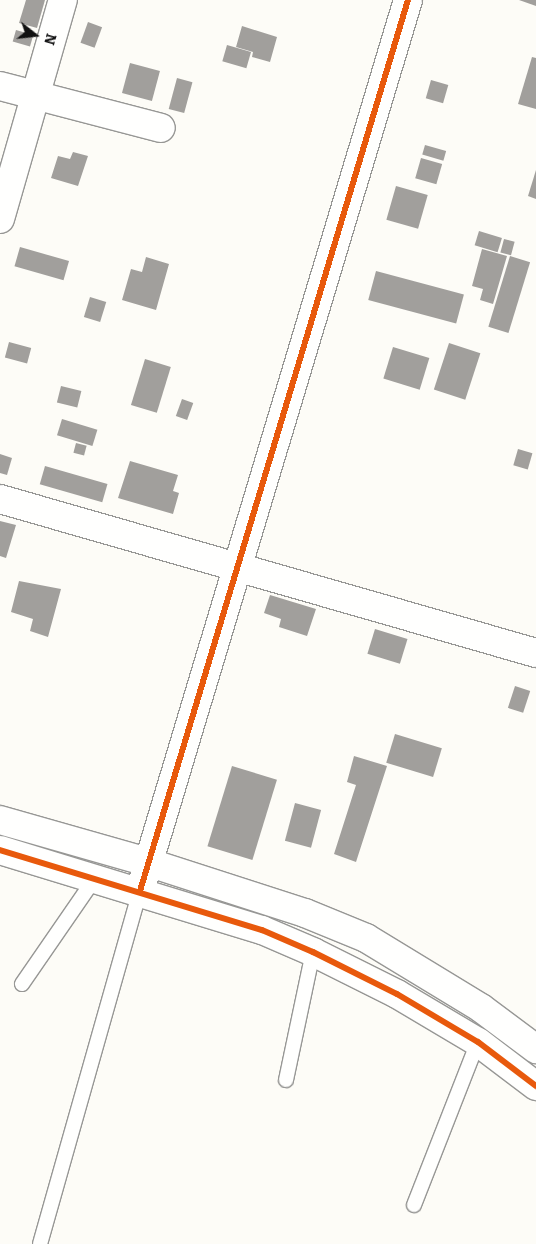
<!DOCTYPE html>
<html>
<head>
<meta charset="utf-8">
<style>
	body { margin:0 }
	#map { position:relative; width:536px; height:1244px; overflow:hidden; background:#fdfcf7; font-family:Bitter,serif }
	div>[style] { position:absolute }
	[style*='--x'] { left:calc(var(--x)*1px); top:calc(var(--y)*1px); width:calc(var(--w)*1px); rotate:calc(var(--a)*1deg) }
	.building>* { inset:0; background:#a19f9c; transform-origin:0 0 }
	.roads { filter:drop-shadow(1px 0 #979795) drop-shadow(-1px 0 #979795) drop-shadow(0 1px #979795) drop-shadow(0 -1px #979795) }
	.service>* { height:14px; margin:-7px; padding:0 7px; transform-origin:7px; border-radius:7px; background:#fffffe }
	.minor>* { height:28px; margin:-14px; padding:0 14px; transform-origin:14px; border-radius:14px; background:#fffffe }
	.tertiary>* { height:28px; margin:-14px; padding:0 14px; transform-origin:14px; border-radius:14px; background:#fffffe }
	.cycleway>* { height:6px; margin:-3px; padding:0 3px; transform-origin:3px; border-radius:3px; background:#e8590c }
	span { translate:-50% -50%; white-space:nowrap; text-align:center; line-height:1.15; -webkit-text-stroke:5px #fff; paint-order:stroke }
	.north { position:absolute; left:10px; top:10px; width:50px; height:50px; -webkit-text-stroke:4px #fff; paint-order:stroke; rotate:106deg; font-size:14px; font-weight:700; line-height:20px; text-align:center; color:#111 }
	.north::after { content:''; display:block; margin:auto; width:18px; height:22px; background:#111; clip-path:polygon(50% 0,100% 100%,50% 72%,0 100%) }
</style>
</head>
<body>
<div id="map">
	<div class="building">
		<i style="clip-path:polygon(26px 0,45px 0,37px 28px,19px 23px)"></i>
		<i style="clip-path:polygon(519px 0,536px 0,536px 6px)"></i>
		<i style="left:88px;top:22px;width:15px;height:22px;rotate:20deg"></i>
		<i style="clip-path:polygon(242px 26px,277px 37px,270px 62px,252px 57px,253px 52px,236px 47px)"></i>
		<i style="left:16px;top:30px;width:18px;height:12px;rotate:16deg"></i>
		<i style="left:227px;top:45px;width:25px;height:17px;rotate:16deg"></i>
		<i style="clip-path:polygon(532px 57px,536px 58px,536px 109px,518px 104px)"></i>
		<i style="left:130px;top:63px;width:31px;height:31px;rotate:15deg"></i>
		<i style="left:177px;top:78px;width:16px;height:32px;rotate:15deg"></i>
		<i style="left:431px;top:80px;width:18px;height:19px;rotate:16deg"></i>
		<i style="left:425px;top:145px;width:22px;height:10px;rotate:16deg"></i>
		<i style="clip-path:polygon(73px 152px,88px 156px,78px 186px,51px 178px,58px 156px,70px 159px)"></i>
		<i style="left:421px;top:158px;width:22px;height:21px;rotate:16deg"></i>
		<i style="clip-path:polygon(536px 170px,536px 199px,528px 196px)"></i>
		<i style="left:396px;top:186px;width:33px;height:35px;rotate:16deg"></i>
		<i style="left:479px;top:231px;width:24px;height:15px;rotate:17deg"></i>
		<i style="left:504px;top:239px;width:11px;height:14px;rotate:15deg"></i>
		<i style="left:20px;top:247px;width:51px;height:20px;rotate:16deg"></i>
		<i style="clip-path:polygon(482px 249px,507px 256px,493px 304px,480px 300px,483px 289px,472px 286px)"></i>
		<i style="left:510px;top:256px;width:21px;height:74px;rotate:17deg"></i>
		<i style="clip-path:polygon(146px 257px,169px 264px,156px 310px,122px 300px,131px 269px,142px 272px)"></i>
		<i style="left:376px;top:271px;width:91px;height:30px;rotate:15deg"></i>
		<i style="left:90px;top:297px;width:17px;height:21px;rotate:17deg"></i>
		<i style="left:9px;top:342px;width:23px;height:16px;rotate:15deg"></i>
		<i style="left:449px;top:343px;width:33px;height:49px;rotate:18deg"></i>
		<i style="left:393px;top:347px;width:38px;height:33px;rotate:17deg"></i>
		<i style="left:145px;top:359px;width:27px;height:48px;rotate:17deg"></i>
		<i style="left:61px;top:386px;width:21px;height:17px;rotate:14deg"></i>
		<i style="left:182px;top:399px;width:12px;height:18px;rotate:20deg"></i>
		<i style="left:62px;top:419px;width:37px;height:17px;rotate:17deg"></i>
		<i style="left:76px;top:443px;width:11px;height:10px;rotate:15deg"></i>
		<i style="left:518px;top:449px;width:15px;height:17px;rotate:16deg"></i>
		<i style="clip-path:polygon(0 454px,12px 458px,7px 475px,0 473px)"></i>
		<i style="clip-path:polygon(130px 461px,178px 475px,173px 491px,179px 493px,173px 514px,118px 498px)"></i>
		<i style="left:45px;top:466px;width:65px;height:19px;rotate:16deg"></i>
		<i style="clip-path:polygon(0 521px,16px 525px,6px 558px,0 556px)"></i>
		<i style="clip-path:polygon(19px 581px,61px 589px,48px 637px,30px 631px,33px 619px,11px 612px)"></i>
		<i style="clip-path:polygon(270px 595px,316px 609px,307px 636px,279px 627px,281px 619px,264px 613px)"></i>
		<i style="left:375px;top:629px;width:34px;height:26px;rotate:17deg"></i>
		<i style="left:515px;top:686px;width:16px;height:23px;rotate:18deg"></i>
		<i style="left:395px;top:734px;width:49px;height:30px;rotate:17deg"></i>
		<i style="clip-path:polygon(354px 756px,387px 766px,356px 862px,334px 854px,356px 785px,347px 782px)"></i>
		<i style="left:232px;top:766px;width:47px;height:84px;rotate:17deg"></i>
		<i style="left:295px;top:803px;width:27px;height:39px;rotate:15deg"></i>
	</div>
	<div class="roads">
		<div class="service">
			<i style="--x:22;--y:984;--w:129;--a:-55.4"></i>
			<i style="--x:286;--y:1080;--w:131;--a:-78.1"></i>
			<i style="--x:414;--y:1205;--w:175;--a:-68.6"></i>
			<i style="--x:40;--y:1244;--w:367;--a:-74.2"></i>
		</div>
		<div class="minor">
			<i style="--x:0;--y:86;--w:166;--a:14.6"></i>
			<i style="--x:0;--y:219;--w:228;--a:-74"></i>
			<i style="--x:0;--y:499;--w:558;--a:16.03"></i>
			<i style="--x:140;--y:891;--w:930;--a:-73.26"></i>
		</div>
		<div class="tertiary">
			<i style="--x:0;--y:820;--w:153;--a:15.9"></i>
			<i style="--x:147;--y:862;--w:166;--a:17.9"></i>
			<i style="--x:305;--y:913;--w:66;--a:22.3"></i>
			<i style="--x:366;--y:938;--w:135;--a:31.3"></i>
			<i style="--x:481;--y:1008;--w:69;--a:36.7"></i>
			<i style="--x:0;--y:850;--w:274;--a:17"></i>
			<i style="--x:262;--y:930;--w:56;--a:23.3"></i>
			<i style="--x:313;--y:952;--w:94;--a:26.6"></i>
			<i style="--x:397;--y:994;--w:94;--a:30.7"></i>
			<i style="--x:478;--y:1042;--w:73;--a:37.2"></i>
		</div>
	</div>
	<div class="cycleway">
		<i style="--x:0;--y:850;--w:274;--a:17"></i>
		<i style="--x:262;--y:930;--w:56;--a:23.3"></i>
		<i style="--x:313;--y:952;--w:94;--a:26.6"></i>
		<i style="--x:397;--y:994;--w:94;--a:30.7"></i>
		<i style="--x:478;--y:1042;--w:73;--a:37.2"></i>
		<i style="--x:140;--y:891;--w:930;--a:-73.26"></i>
	</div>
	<div class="north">N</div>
</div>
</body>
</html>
